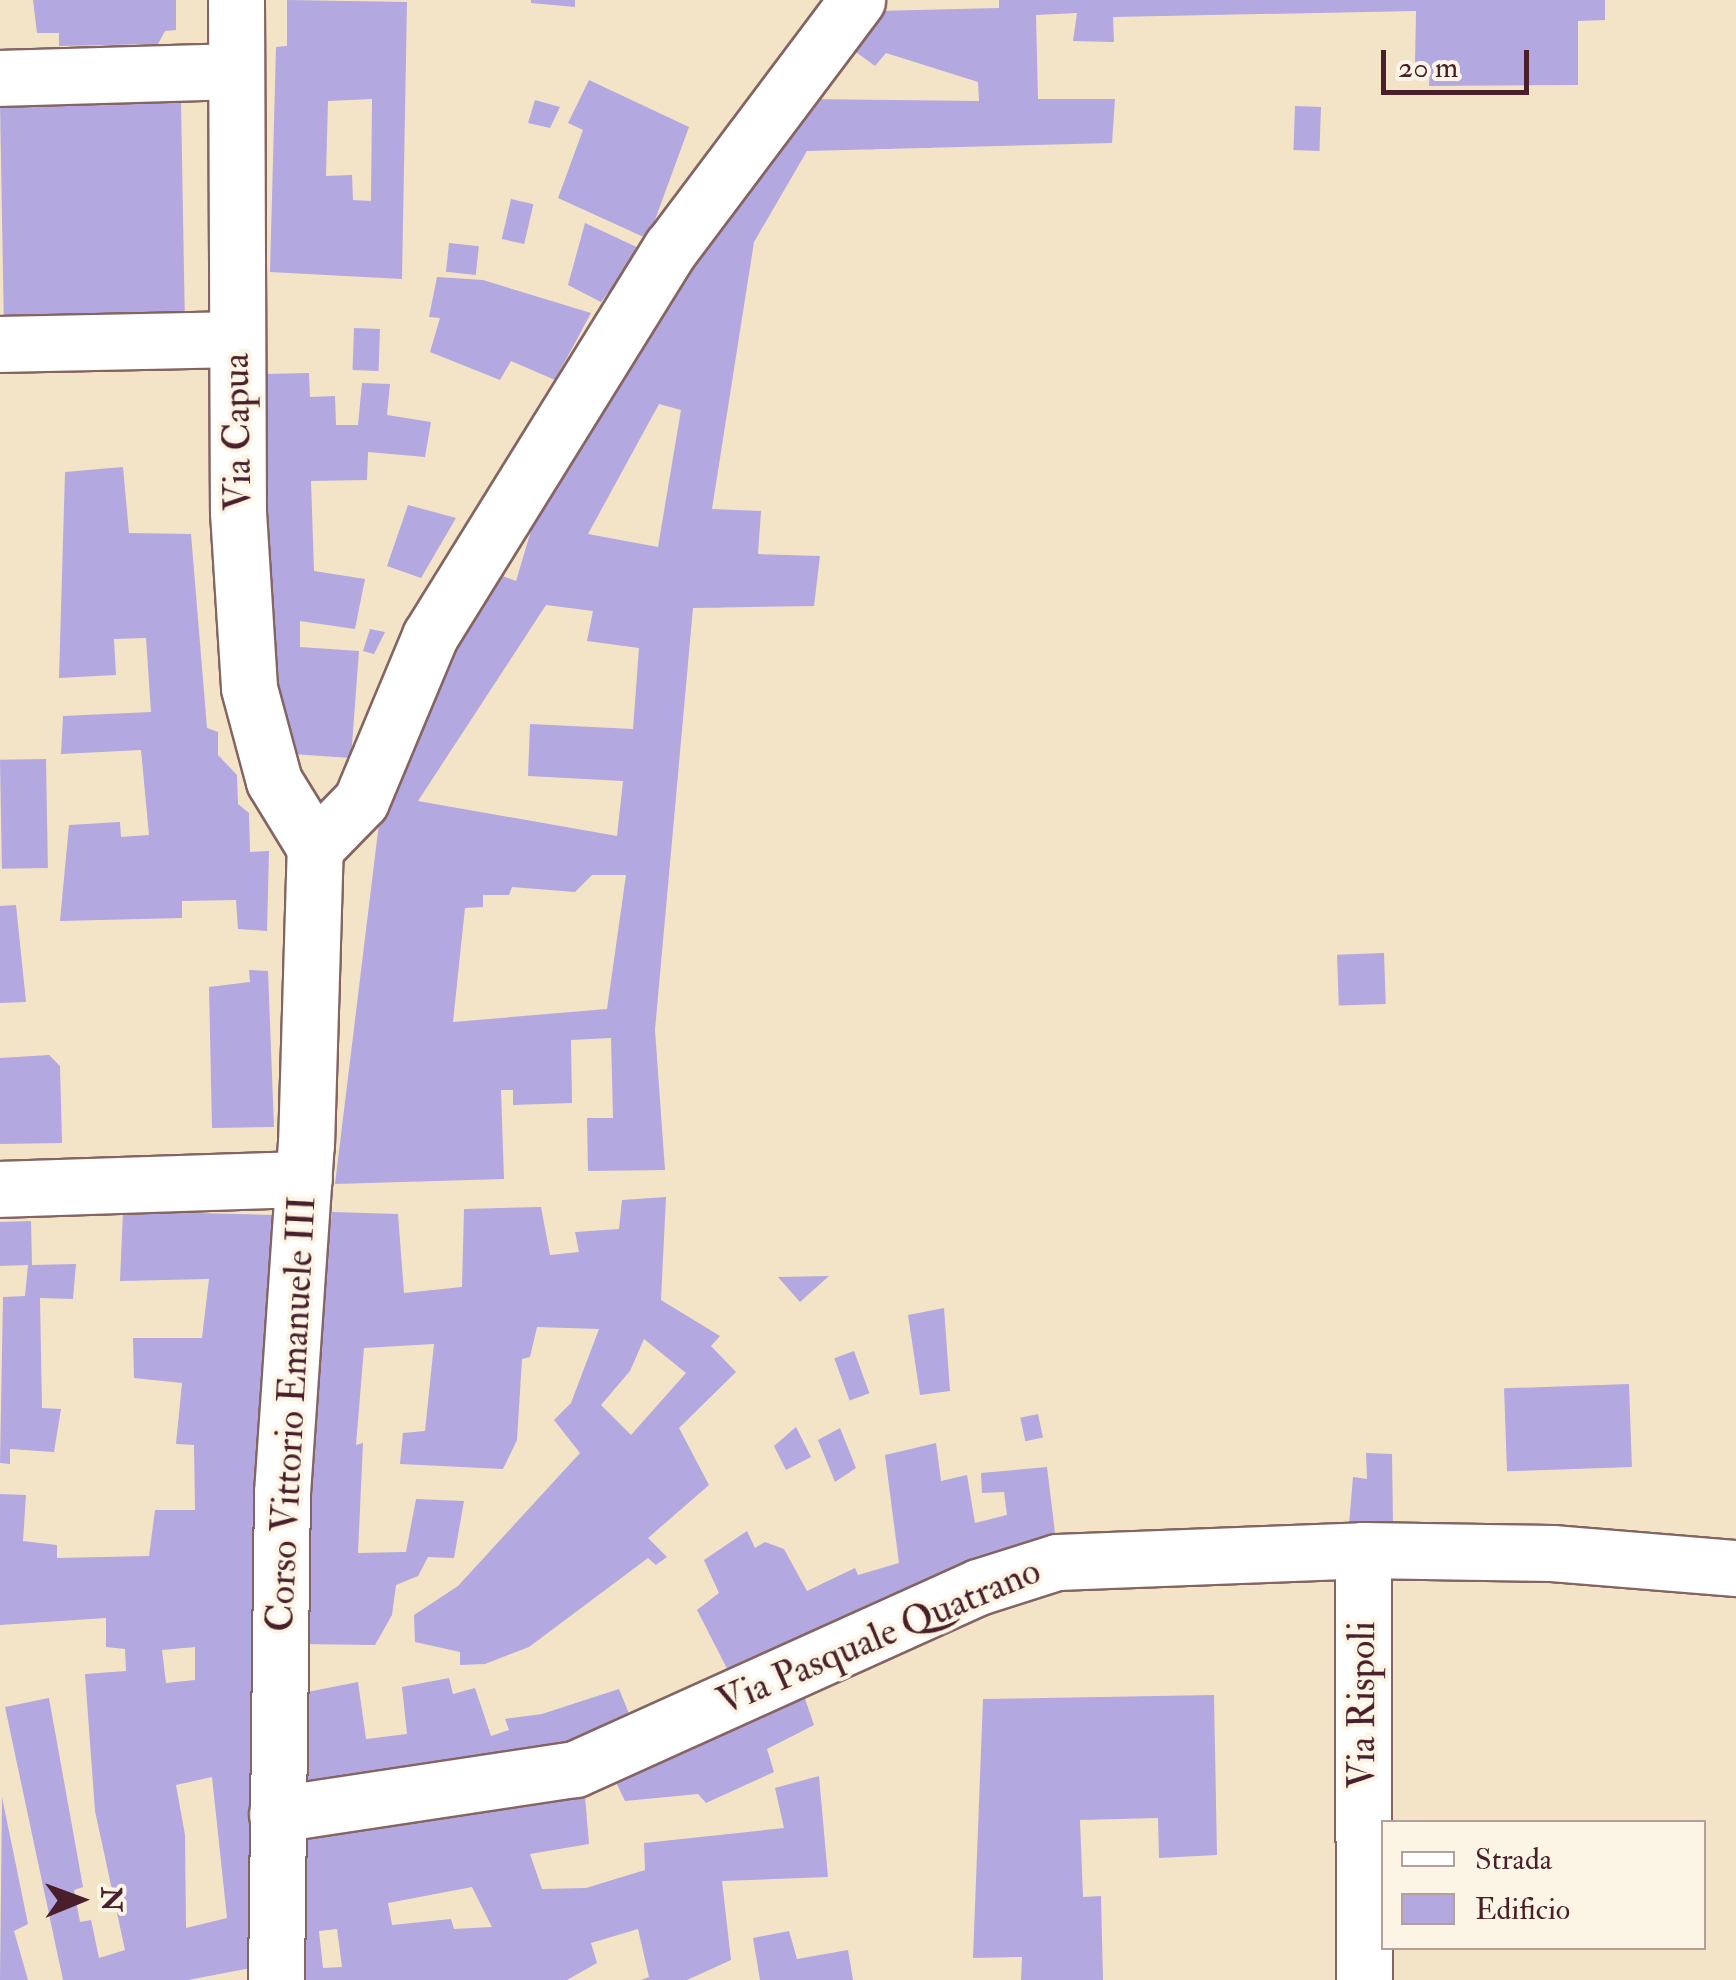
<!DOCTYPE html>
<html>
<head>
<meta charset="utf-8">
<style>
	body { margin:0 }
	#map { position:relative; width:1736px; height:1980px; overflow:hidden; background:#f3e4c8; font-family:"IM FELL Double Pica",serif }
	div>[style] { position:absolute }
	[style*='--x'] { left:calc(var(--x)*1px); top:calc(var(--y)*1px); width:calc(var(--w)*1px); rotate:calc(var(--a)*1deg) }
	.building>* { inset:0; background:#b3a8df; transform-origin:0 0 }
	.roads { filter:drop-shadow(2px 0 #856462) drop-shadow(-2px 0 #856462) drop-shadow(0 2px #856462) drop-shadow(0 -2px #856462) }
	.minor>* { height:55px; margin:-27.5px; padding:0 27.5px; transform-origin:27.5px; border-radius:27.5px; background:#fff }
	span { translate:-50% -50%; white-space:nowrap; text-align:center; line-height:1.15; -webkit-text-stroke:8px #fcf5e5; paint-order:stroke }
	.street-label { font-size:38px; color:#4a1f2b }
	.legend { position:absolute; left:1381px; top:1820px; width:325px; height:130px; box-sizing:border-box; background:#fcf5e5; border:2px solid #b59f9b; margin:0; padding:12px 18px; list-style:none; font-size:30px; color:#4a1f2b }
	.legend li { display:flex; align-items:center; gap:20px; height:50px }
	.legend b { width:50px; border:2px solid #b59f9b }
	.north { position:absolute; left:30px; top:1850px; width:100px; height:100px; -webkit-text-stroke:8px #fcf5e5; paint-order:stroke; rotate:89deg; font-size:28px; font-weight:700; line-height:40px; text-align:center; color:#4a1f2b }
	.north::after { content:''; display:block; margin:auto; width:35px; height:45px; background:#4a1f2b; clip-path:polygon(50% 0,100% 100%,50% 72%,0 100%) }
	.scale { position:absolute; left:1381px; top:50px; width:148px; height:45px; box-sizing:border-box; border:5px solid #4a1f2b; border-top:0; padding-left:12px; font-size:30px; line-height:35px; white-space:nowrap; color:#4a1f2b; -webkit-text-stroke:8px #fcf5e5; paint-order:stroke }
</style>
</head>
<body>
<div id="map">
	<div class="building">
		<i style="clip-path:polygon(33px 0,176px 0,176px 30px,165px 31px,158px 44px,59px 46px,59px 33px,37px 33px)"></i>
		<i style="clip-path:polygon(evenodd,287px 0,407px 2px,402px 279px,270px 272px,276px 47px,287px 46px,287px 0,372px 99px,371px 201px,353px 200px,352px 175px,326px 176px,328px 101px,372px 99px)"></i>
		<i style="clip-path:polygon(531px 0,575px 0,575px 7px,531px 3px)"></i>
		<i style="clip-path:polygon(evenodd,999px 0,1605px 0,1605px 20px,1578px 21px,1578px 85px,1429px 86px,1430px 67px,1415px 66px,1416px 11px,1113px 17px,1114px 42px,1073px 41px,1077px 13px,1036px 15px,1038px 99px,1115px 99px,1112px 143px,807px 151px,754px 242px,712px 509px,761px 511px,758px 554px,820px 556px,814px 606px,693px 608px,655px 1030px,665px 1170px,588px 1171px,587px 1118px,613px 1118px,611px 1038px,571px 1040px,572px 1103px,513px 1105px,513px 1090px,501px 1090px,504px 1179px,335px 1184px,381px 807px,494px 573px,516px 581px,533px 524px,657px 311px,806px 99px,979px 101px,978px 82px,886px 53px,875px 66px,853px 50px,877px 11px,999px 8px,999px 0,659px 404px,681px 410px,658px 547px,588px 534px,659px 404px,999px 0,546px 605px,593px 611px,587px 641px,639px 648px,633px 729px,530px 724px,528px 776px,623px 781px,617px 836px,418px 801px,546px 605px,999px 0,592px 875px,626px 875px,607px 1009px,453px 1022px,465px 908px,483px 907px,483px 895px,509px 895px,512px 887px,575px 892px,592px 875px)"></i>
		<i style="clip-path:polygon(589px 80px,689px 127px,648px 239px,558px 198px,583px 130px,568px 123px)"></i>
		<i style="left:181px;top:100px;width:217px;height:181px;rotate:89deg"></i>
		<i style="clip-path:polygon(535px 100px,560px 107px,550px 128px,528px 123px)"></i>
		<i style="left:1295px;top:106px;width:26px;height:44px;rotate:2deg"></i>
		<i style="left:511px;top:199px;width:23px;height:41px;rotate:13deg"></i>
		<i style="clip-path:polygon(585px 223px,641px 249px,601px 302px,568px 285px)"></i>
		<i style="left:449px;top:243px;width:30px;height:29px;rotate:6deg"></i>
		<i style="clip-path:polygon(437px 277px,483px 280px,591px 313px,555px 380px,511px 361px,500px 380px,430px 352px,440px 318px,429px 317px)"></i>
		<i style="left:354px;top:328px;width:26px;height:42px;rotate:2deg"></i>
		<i style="clip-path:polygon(309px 373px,310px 397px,335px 396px,336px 425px,358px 425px,362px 383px,390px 384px,387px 415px,431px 422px,425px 457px,368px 452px,367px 480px,311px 481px,314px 571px,365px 579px,355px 629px,300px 621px,300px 647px,359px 651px,351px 758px,292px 754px,276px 705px,279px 675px,261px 672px,265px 374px)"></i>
		<i style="clip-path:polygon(123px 467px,129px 533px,191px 534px,207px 728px,218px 732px,218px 755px,237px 775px,238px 804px,249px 813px,250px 852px,269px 851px,267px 931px,238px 929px,236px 900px,182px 901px,182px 918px,60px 921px,69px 825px,120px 822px,121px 837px,149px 835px,141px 750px,61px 754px,63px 716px,151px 712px,146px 638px,114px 639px,116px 675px,59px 678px,65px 472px)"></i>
		<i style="clip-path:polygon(408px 505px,456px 518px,421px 578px,387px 566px)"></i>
		<i style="clip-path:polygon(370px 629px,385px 632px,374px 654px,363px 651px)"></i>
		<i style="left:46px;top:759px;width:109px;height:46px;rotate:89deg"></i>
		<i style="clip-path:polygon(16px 905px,26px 1002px,0 1003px,0 906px)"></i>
		<i style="left:1384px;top:953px;width:51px;height:47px;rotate:88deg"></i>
		<i style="clip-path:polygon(249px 970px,268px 971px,274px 1127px,212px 1128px,209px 987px,250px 982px)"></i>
		<i style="clip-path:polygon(49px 1055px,60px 1066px,62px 1143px,0 1144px,0 1058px)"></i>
		<i style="clip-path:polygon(evenodd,666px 1197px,661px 1300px,720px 1336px,711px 1346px,736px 1372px,679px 1428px,709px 1485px,648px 1538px,667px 1557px,656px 1565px,648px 1558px,529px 1647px,485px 1664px,460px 1665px,460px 1652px,415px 1642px,414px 1615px,458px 1586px,580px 1453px,554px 1420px,571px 1403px,599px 1329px,537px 1327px,530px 1357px,522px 1359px,517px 1440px,503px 1469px,400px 1464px,403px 1433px,425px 1431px,434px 1344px,364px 1348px,356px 1445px,363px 1443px,358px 1553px,406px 1552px,416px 1499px,464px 1501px,454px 1558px,428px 1557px,418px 1576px,396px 1585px,392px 1615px,375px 1645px,301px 1644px,317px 1350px,332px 1212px,398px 1214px,404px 1293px,462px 1287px,464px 1209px,541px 1207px,550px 1255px,579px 1252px,575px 1232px,619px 1229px,622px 1200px,666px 1197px,644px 1339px,686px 1373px,631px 1435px,601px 1405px,630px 1371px,644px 1339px)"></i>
		<i style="clip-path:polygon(evenodd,123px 1211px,274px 1215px,259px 1416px,261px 1966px,188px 1980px,63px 1980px,5px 1707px,49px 1698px,83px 1887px,74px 1890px,80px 1922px,91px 1920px,99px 1958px,125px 1950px,95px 1811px,85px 1674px,126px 1671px,125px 1649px,106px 1647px,106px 1618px,0 1625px,0 1494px,26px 1495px,23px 1541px,57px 1545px,57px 1558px,149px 1556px,155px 1510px,195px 1510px,194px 1445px,176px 1444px,182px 1383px,134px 1378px,133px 1338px,202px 1338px,209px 1279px,120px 1281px,123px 1211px,195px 1647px,195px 1680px,166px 1683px,162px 1650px,195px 1647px,123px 1211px,212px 1777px,227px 1918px,186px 1928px,185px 1835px,176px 1785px,212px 1777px)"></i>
		<i style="clip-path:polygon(31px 1221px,32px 1265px,76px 1264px,73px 1299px,40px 1298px,42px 1408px,61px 1409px,54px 1452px,10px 1449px,10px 1464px,0 1463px,3px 1297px,25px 1296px,28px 1265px,0 1266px,0 1222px)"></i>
		<i style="clip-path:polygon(829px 1276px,800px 1302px,778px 1277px)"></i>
		<i style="clip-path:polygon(944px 1308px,950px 1391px,920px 1395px,908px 1315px)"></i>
		<i style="left:854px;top:1351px;width:45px;height:21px;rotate:70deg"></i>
		<i style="left:1629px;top:1384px;width:83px;height:125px;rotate:88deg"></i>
		<i style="left:1038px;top:1414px;width:24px;height:18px;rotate:78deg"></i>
		<i style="clip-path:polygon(796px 1427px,811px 1457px,786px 1470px,774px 1446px)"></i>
		<i style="clip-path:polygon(840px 1428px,856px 1468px,835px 1482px,818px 1440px)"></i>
		<i style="clip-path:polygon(936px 1443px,941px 1481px,967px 1475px,975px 1523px,1007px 1515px,1004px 1492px,982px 1493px,981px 1473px,1047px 1467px,1056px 1541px,1016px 1546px,907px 1589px,736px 1686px,697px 1610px,719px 1593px,704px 1560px,747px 1531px,755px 1548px,765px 1542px,784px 1549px,807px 1591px,855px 1568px,858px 1575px,899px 1563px,885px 1455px)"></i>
		<i style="clip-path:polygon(1366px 1453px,1392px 1454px,1393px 1524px,1349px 1525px,1353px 1477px,1367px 1479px)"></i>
		<i style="clip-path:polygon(449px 1678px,453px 1694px,475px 1688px,491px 1736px,509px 1730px,505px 1719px,542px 1714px,619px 1689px,638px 1736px,301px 1793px,292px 1695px,358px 1682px,366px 1739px,407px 1734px,402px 1687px)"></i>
		<i style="clip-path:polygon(802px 1690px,814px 1725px,767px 1749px,774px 1772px,706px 1803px,698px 1794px,625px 1801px,613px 1776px)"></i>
		<i style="clip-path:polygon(1214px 1695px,1217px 1855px,1159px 1858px,1158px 1818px,1080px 1820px,1083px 1897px,1101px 1896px,1103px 1980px,1021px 1980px,1022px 1957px,973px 1958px,983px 1699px)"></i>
		<i style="clip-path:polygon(evenodd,819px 1776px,828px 1877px,722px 1881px,731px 1960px,687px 1980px,641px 1980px,649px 1977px,638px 1929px,591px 1943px,597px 1963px,567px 1980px,294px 1980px,295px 1827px,584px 1784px,589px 1844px,530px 1854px,542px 1889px,586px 1888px,645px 1870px,644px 1843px,784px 1828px,775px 1788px,819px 1776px,472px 1887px,492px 1927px,454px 1929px,451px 1919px,392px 1925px,388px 1903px,472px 1887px,819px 1776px,337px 1929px,342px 1967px,323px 1968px,319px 1931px,337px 1929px)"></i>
		<i style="clip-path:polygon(2px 1797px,28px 1924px,14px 1931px,28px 1980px,0 1980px)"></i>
		<i style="clip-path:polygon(789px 1931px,797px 1959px,848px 1950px,853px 1980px,760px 1980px,753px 1938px)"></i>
	</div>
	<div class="roads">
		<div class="minor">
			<i style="--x:236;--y:0;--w:512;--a:89.78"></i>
			<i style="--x:238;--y:512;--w:176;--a:86.4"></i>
			<i style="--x:249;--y:688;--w:96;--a:75"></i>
			<i style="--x:274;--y:781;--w:79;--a:58.5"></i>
			<i style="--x:0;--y:78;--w:236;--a:-1.7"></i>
			<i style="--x:0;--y:344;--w:236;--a:-1.2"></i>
			<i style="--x:315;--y:848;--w:66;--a:-45.6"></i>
			<i style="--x:361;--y:801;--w:179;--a:-67.3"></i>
			<i style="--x:430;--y:636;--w:457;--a:-58.2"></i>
			<i style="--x:671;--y:248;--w:310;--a:-53.1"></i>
			<i style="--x:0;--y:1189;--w:304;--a:-1.9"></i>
			<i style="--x:1363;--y:1550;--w:430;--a:89.9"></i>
			<i style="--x:277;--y:1814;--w:301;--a:-8.6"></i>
			<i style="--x:575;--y:1769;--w:442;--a:-24.3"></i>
			<i style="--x:978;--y:1587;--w:83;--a:-17.6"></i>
			<i style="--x:1057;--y:1562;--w:306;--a:-2.2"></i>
			<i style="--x:1363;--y:1550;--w:189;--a:0.9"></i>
			<i style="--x:1552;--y:1553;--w:185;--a:4.7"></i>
			<i style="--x:276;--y:1980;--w:487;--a:-89.3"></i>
			<i style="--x:282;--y:1493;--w:349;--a:-86.1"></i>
			<i style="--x:306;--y:1145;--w:297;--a:-88.3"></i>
		</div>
	</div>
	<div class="street-label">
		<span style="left:238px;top:432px;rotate:-91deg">Via Capua</span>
		<span style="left:292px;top:1414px;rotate:-87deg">Corso Vittorio Emanuele III</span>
		<span style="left:879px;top:1637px;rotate:-23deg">Via Pasquale Quatrano</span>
		<span style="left:1363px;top:1705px;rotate:-90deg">Via Rispoli</span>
	</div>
	<ul class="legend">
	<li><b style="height:12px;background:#fff"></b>Strada</li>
	<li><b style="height:28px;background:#b3a8df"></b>Edificio</li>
	</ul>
	<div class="north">N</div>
	<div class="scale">20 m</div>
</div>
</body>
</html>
